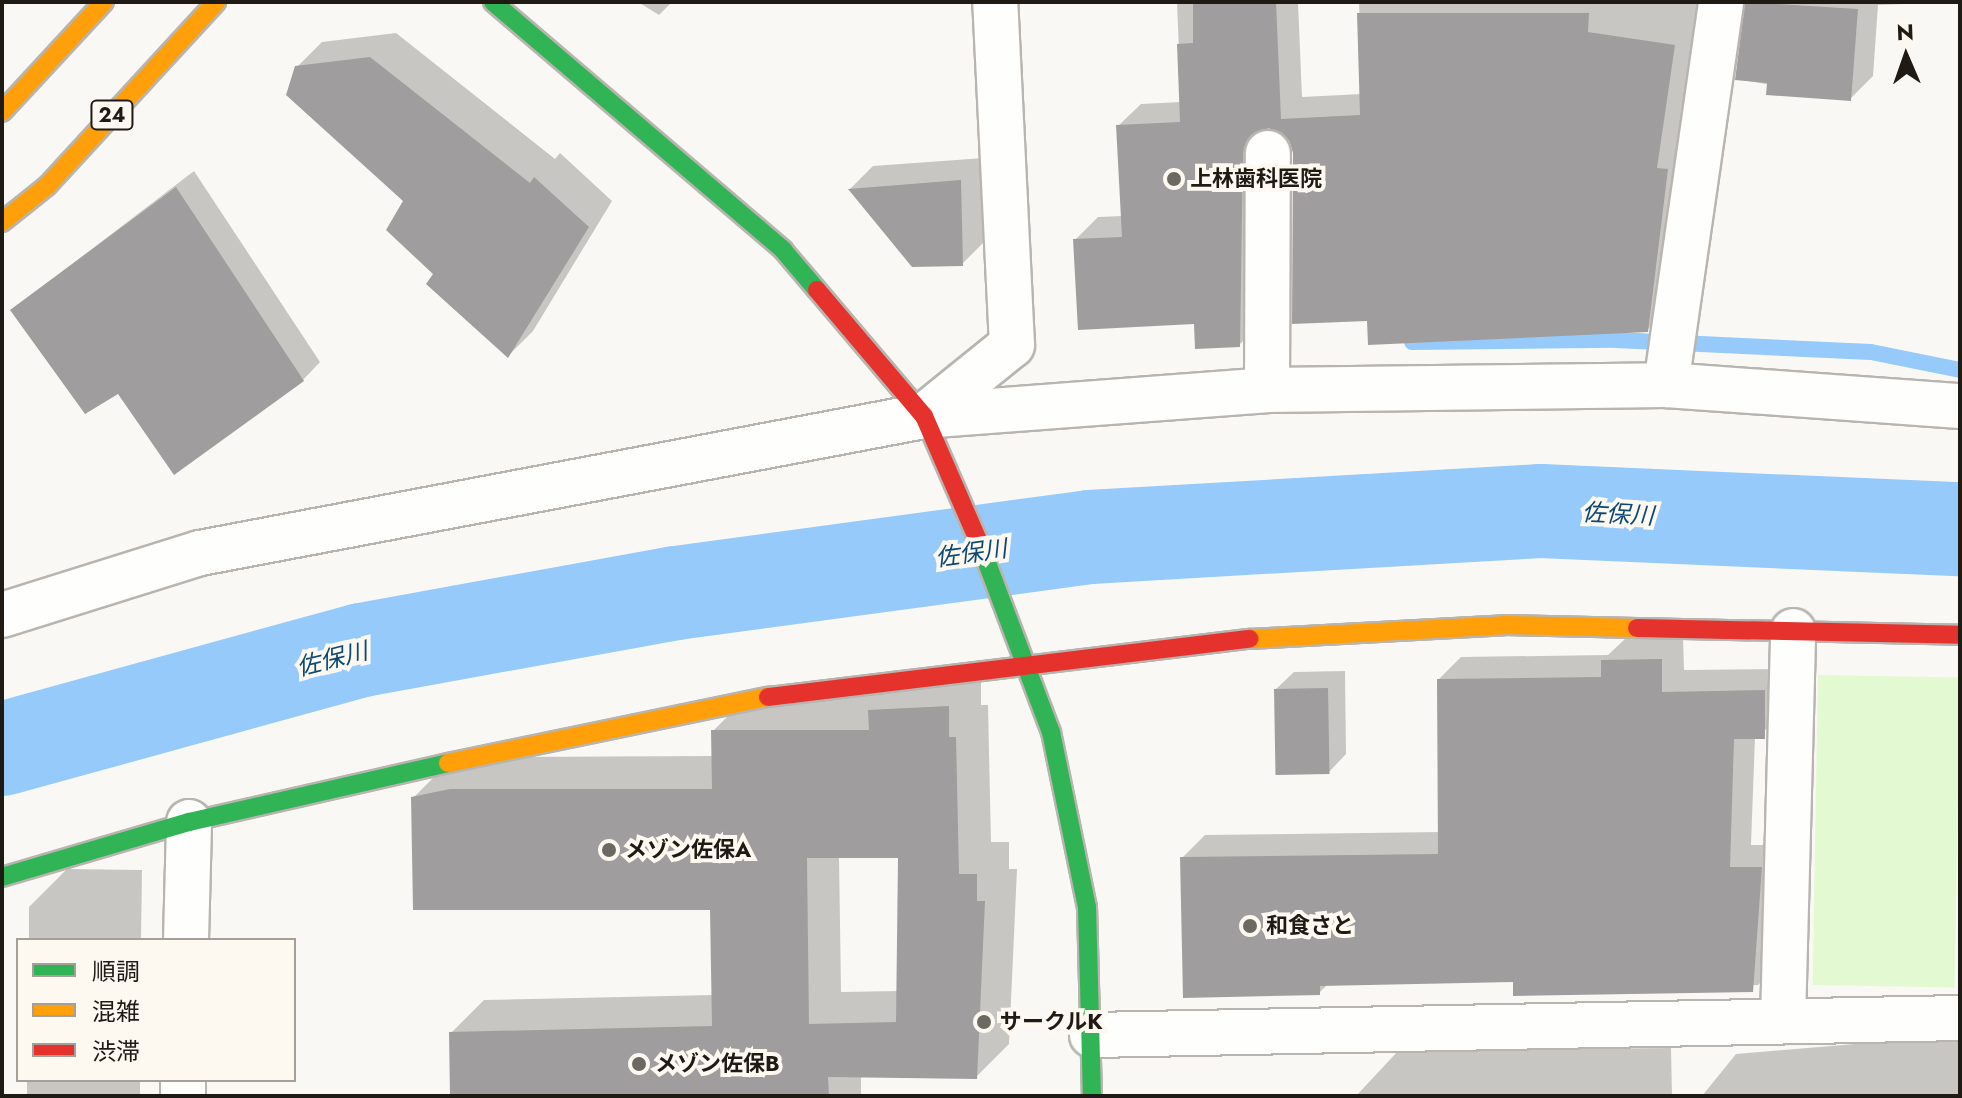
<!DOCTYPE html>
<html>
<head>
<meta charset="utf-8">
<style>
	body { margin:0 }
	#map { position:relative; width:1962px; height:1098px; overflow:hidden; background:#faf8f4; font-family:Jost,"Noto Sans JP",sans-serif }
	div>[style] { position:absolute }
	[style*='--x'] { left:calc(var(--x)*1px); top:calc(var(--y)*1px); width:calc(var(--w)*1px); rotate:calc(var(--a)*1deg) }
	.green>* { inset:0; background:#e3f9d1; transform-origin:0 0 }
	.shadow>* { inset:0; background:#0003; transform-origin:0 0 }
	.stream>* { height:16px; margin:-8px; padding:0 8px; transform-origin:8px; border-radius:8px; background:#95cafb }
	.river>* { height:94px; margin:-47px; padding:0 47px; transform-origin:47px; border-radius:47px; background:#95cafb }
	.building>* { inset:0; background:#a09d9e; transform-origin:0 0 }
	.roads { filter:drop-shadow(2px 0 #b8b5b0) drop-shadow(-2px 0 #b8b5b0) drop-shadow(0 2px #b8b5b0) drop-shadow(0 -2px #b8b5b0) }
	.street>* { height:44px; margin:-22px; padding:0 22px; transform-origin:22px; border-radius:22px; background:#fefefd }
	.fast>* { height:18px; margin:-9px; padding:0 9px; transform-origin:9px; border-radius:9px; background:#30b455 }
	.slow>* { height:18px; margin:-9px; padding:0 9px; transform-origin:9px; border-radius:9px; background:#ff9f0a }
	.jam>* { height:18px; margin:-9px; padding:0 9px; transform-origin:9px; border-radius:9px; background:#e5322d }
	.dots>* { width:22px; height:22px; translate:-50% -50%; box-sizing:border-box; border:4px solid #fdf9f1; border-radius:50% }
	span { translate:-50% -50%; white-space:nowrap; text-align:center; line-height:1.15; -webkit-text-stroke:8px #fdf9f1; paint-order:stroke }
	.shield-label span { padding:2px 6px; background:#fdf9f1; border:2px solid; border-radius:6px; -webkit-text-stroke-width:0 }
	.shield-label { font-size:20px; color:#1f1b14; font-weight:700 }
	.poi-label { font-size:22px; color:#1f1b14; font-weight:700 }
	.left { translate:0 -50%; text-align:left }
	.water-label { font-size:24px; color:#0d4774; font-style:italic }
	.frame { position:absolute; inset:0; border:4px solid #1f1b14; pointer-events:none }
	.legend { position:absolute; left:16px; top:938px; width:280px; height:144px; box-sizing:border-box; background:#fdf9f1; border:2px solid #a4a099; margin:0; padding:10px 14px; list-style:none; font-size:24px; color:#1f1b14 }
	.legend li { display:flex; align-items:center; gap:16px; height:40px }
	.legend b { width:40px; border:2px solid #a4a099 }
	.north { position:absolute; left:1866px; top:16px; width:80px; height:80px; -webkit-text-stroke:6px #fdf9f1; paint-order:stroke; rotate:358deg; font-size:22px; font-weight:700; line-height:32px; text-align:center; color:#1f1b14 }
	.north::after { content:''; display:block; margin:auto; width:28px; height:36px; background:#1f1b14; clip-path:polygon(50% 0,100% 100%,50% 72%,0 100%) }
</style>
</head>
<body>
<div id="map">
	<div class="green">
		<i style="left:1818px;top:675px;width:142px;height:310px;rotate:1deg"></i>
	</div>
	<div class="shadow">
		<i style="clip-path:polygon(638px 2px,672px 2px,659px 15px)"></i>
		<i style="clip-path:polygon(1177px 2px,1298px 2px,1302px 97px,1362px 94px,1359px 2px,1716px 2px,1670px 308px,1647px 330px,1369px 319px,1295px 152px,1282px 130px,1265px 129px,1262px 322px,1239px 345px,1075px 240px,1098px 217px,1123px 216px,1118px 126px,1141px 104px,1181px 102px)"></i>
		<i style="clip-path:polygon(1745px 2px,1960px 2px,1878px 5px,1873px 76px,1850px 99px,1737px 79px)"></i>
		<i style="clip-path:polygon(396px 33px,555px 159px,560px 153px,612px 201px,533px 331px,508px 356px,436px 273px,406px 201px,288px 94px,297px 67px,322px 42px)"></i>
		<i style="clip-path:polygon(984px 158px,986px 240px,962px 264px,913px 265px,850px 189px,873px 166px)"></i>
		<i style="clip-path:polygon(194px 171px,320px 362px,303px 380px,12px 310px)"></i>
		<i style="clip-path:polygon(1683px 637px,1684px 670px,1787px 669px,1787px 714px,1755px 737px,1751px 845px,1784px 845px,1781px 962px,1758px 985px,1515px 994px,1515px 980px,1328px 984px,1319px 993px,1182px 858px,1205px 835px,1440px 832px,1439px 679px,1461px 657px,1608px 655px,1626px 638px)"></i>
		<i style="clip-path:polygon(1345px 671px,1346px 754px,1329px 772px,1276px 689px,1294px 672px)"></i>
		<i style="clip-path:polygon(evenodd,981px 674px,981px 705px,988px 705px,991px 842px,1009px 842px,1009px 869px,1017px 869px,1009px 1044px,976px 1077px,861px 1076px,861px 1096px,452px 1096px,451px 1033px,484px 1000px,714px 995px,712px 908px,413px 798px,446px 765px,484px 757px,713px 756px,713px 731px,746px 698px,981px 674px,839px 856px,900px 856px,898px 991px,841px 992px,839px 856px)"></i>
		<i style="clip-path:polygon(67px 869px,142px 870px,141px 940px,29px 940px,29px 907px)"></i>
		<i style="clip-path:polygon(1491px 1034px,1490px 1050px,1671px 1048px,1672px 1096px,1356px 1096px,1398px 1051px,1429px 1051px,1445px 1035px)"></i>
		<i style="clip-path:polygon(1960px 1035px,1960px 1096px,1702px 1096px,1736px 1054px)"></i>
		<i style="left:27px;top:1080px;width:113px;height:16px"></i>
	</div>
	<div class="stream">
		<i style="--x:1412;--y:342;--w:204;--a:-0.6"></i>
		<i style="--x:1616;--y:340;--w:255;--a:2.7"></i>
		<i style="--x:1871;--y:352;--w:91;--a:11.4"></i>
	</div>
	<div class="river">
		<i style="--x:2;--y:749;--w:373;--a:-15.4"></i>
		<i style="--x:362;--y:650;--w:319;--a:-10.3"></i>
		<i style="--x:676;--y:593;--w:418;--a:-7.7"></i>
		<i style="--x:1090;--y:537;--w:452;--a:-3.3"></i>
		<i style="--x:1541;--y:511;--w:419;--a:2.5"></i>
	</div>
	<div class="building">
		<i style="clip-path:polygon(1193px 2px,1276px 2px,1281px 119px,1360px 115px,1357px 13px,1589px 13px,1588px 32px,1675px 45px,1657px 168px,1668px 169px,1648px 332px,1368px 345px,1367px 321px,1292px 324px,1293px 153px,1289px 140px,1269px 128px,1255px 132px,1243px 152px,1240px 347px,1195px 349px,1194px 324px,1078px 330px,1073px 239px,1122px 237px,1116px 125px,1180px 122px,1177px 44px,1193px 43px)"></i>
		<i style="clip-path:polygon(1745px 2px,1858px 9px,1851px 101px,1766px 95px,1767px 83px,1735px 80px)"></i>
		<i style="clip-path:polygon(370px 57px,530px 183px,534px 177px,589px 227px,508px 358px,426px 284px,433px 274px,386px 230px,403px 201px,286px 95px,295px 66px)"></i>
		<i style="clip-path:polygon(961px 180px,963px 266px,912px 267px,848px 189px)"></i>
		<i style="clip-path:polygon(176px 187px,304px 381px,174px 475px,118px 394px,85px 414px,10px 310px)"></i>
		<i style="clip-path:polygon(1662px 659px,1662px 692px,1765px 690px,1765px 739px,1734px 739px,1730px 867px,1762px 867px,1753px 992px,1513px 996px,1513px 982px,1320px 986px,1320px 995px,1183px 998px,1180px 857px,1438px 854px,1437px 679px,1601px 677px,1601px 660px)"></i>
		<i style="left:1328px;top:688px;width:86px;height:54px;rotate:89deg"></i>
		<i style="clip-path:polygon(evenodd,949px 706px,949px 737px,956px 737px,959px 874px,977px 874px,977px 901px,985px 901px,977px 1079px,828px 1077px,829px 1096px,450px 1096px,449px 1032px,712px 1026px,710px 910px,413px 910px,411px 797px,450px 789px,712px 789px,711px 730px,869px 730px,868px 710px,949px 706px,807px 858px,898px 858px,896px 1022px,809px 1024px,807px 858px)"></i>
	</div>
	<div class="roads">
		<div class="street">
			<i style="--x:1666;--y:385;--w:387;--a:-81.8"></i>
			<i style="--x:1267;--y:390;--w:237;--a:-89.8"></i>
			<i style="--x:924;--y:416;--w:113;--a:-38.9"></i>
			<i style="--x:1012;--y:345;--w:343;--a:-92.8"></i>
			<i style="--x:2;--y:615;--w:207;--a:-17.4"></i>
			<i style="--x:200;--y:553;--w:737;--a:-10.72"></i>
			<i style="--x:924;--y:416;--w:344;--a:-4.3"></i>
			<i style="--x:1267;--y:390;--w:399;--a:-0.7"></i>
			<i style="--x:1666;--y:385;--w:295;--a:4.1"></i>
			<i style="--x:186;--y:940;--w:118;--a:-88.5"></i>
			<i style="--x:1783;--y:1021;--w:390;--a:-88.5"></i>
			<i style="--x:1092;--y:1035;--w:868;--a:-1.12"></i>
			<i style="--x:183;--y:1096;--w:16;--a:-90"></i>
		</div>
		<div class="fast">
			<i style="--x:493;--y:2;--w:382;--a:40.5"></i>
			<i style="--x:783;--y:250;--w:52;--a:49.6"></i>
			<i style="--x:981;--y:547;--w:198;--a:69.3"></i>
			<i style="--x:1051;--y:732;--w:179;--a:78.4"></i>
			<i style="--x:1087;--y:907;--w:189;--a:88.5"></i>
			<i style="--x:2;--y:877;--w:195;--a:-16.4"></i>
			<i style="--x:189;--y:822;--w:266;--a:-12.8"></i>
		</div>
		<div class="slow">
			<i style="--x:2;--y:112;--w:150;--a:-47.2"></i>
			<i style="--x:2;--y:222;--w:58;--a:-38.7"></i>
			<i style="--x:47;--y:186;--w:250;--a:-47.4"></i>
			<i style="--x:1250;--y:639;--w:255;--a:-3.1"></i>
			<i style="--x:1505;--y:625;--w:132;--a:1.3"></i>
			<i style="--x:448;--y:763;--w:327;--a:-11.7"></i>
		</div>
		<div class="jam">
			<i style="--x:817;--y:290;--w:165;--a:49.7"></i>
			<i style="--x:924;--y:416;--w:143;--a:66.5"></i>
			<i style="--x:1637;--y:628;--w:323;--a:1.2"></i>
			<i style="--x:768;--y:697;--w:485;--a:-6.9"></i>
		</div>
	</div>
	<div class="dots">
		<i style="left:1174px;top:179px;background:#6c6862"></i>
		<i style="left:609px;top:850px;background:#6c6862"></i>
		<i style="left:1250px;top:926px;background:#6c6862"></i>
		<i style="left:984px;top:1022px;background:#6c6862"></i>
		<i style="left:639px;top:1064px;background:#6c6862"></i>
	</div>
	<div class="shield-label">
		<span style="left:112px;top:115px">24</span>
	</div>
	<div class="poi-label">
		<span class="left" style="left:1190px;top:179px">上林歯科医院</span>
		<span class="left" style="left:625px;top:850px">メゾン佐保A</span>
		<span class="left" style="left:1266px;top:926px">和食さと</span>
		<span class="left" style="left:1000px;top:1022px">サークルK</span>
		<span class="left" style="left:655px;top:1064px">メゾン佐保B</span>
	</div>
	<div class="water-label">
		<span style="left:1618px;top:514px;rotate:3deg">佐保川</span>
		<span style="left:971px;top:553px;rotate:-8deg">佐保川</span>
		<span style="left:332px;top:659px;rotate:-14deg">佐保川</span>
	</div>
	<div class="frame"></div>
	<ul class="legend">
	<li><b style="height:10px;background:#30b455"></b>順調</li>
	<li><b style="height:10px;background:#ff9f0a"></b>混雑</li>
	<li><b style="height:10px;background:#e5322d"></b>渋滞</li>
	</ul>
	<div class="north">N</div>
</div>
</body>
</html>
